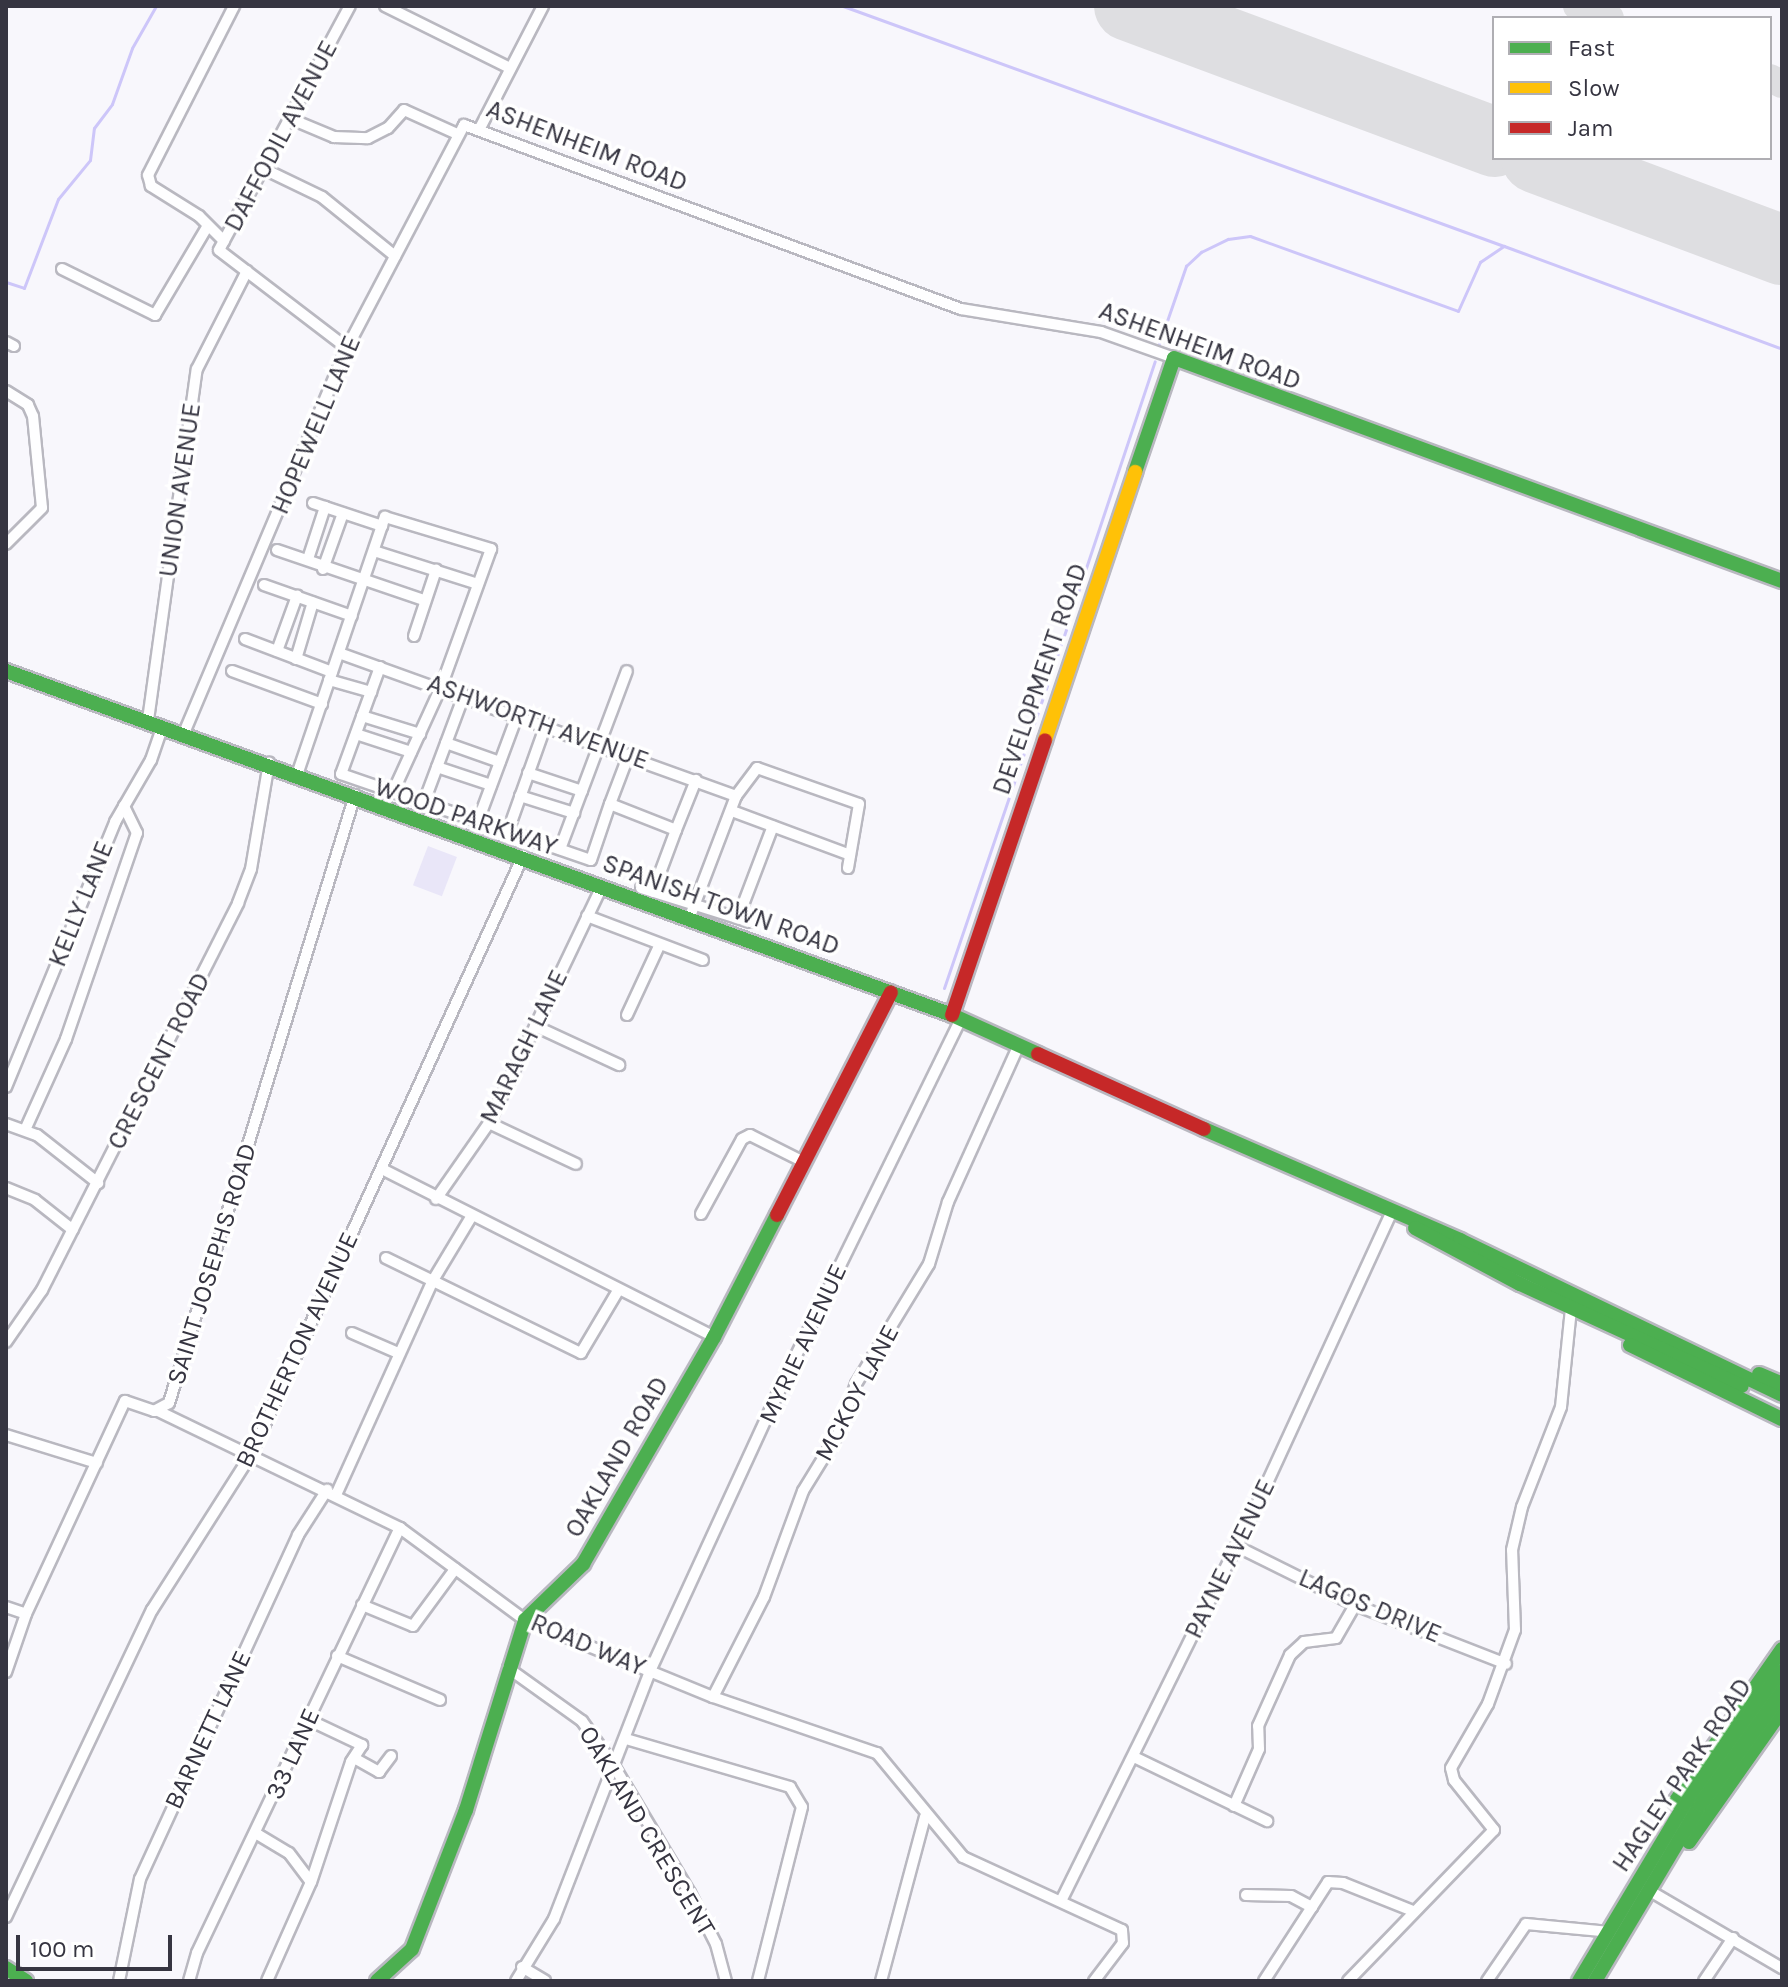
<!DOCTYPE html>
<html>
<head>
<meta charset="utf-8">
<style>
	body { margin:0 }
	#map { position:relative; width:1788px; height:1987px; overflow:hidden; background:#f8f7fc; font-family:Karla,sans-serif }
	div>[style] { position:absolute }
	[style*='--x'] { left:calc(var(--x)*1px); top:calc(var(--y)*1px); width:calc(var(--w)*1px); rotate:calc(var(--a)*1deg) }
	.green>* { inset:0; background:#e9e6f8; transform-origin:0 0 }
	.stream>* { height:3px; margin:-1.5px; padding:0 1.5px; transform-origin:1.5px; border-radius:1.5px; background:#cdc6f9 }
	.taxiway>* { height:28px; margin:-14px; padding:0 14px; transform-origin:14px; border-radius:14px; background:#dedee1 }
	.runway>* { height:70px; margin:-35px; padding:0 35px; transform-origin:35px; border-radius:35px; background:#dedee1 }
	.roads { filter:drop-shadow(2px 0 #b9b8c0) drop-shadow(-2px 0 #b9b8c0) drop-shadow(0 2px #b9b8c0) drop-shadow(0 -2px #b9b8c0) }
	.street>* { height:10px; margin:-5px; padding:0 5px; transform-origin:5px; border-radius:5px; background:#fefeff }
	.fast>* { height:14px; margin:-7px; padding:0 7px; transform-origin:7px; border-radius:7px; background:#4caf50 }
	.slow>* { height:14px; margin:-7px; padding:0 7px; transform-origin:7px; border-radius:7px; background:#ffc107 }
	.jam>* { height:14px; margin:-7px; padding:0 7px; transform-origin:7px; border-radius:7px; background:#c62828 }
	span { translate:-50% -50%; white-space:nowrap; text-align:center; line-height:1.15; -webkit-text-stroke:7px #fff; paint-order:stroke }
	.street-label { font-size:26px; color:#363541 }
	.frame { position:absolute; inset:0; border:8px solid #363541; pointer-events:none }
	.legend { position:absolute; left:1492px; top:16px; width:280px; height:144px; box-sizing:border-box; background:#fff; border:2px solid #afaeb3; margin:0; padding:10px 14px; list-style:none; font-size:24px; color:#363541 }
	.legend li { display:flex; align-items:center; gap:16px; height:40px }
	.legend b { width:40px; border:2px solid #afaeb3 }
	.scale { position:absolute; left:16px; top:1935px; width:156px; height:36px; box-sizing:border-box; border:4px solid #363541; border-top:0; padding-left:10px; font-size:24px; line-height:28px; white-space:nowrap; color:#363541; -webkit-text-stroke:6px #fff; paint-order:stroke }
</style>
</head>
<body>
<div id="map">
	<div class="green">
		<i style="left:428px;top:846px;width:31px;height:42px;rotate:21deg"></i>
	</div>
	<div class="stream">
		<i style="--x:843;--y:6;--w:703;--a:19.96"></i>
		<i style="--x:6;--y:282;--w:19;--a:18"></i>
		<i style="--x:24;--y:288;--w:95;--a:-69.1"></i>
		<i style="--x:58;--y:199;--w:50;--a:-50.6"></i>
		<i style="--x:90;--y:160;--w:32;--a:-83"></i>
		<i style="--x:94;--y:128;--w:30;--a:-53"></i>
		<i style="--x:112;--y:104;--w:59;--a:-70.3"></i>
		<i style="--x:132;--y:48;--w:48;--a:-60.3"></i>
		<i style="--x:1159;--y:344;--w:83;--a:-70.9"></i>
		<i style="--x:1186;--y:266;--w:21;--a:-43"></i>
		<i style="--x:1201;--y:252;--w:30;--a:-26"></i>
		<i style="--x:1228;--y:239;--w:22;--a:-8"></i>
		<i style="--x:1250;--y:236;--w:221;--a:19.8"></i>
		<i style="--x:1458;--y:311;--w:54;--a:-65.8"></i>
		<i style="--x:1480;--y:262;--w:29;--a:-34"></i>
		<i style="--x:1504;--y:246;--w:296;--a:20.3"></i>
		<i style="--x:1072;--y:610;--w:262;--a:-71.6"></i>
		<i style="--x:944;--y:988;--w:379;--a:-71.2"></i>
	</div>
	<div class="taxiway">
		<i style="--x:1577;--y:6;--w:35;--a:20"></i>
		<i style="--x:1770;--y:78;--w:13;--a:27"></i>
	</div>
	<div class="runway">
		<i style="--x:1129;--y:6;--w:390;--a:20.4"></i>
		<i style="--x:1536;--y:158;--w:263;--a:20.5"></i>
	</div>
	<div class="roads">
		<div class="street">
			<i style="--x:385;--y:6;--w:140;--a:26.4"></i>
			<i style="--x:291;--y:119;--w:47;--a:22.7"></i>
			<i style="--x:334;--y:137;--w:34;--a:2"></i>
			<i style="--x:368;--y:138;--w:22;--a:-27"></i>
			<i style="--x:388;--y:128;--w:24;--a:-48"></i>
			<i style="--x:404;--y:110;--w:56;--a:24.3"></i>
			<i style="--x:479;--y:130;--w:140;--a:-62.7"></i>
			<i style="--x:264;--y:169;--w:64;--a:25.8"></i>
			<i style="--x:322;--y:197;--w:94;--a:38.9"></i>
			<i style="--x:224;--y:241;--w:35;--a:-135"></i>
			<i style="--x:199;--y:216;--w:57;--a:-148"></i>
			<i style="--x:151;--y:186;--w:11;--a:-105"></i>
			<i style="--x:148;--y:175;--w:190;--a:-63"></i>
			<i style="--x:62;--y:269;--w:104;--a:26.3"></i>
			<i style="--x:155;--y:315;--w:102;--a:-59.4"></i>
			<i style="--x:6;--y:342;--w:9;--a:27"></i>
			<i style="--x:347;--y:348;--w:161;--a:-142.6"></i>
			<i style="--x:219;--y:250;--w:277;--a:-61.8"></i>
			<i style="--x:6;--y:391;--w:26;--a:32"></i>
			<i style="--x:28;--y:405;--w:12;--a:66"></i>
			<i style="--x:33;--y:416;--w:92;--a:84.4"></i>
			<i style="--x:42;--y:508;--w:51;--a:135"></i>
			<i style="--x:313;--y:503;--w:73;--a:18.4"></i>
			<i style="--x:277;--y:550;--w:155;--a:18.8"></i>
			<i style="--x:374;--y:551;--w:109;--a:17.6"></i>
			<i style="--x:308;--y:559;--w:55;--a:-71.9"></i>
			<i style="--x:323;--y:569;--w:59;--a:-70.3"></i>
			<i style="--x:264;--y:585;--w:93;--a:19.4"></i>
			<i style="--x:414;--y:636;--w:70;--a:-71.6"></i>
			<i style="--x:245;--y:639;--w:93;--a:20.8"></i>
			<i style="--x:277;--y:651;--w:59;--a:-70"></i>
			<i style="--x:339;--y:653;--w:422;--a:19.8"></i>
			<i style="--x:296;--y:659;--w:59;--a:-73.4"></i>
			<i style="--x:380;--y:667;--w:114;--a:110"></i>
			<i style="--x:341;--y:774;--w:264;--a:19"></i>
			<i style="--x:591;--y:860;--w:59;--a:-71.3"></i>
			<i style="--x:610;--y:804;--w:71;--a:21.5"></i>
			<i style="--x:676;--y:830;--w:66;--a:110.4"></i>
			<i style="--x:232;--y:671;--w:96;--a:20.1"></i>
			<i style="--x:329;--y:680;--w:44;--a:15.9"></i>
			<i style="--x:362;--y:716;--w:61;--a:17.2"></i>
			<i style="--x:148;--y:720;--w:354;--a:-82.1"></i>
			<i style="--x:197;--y:369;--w:110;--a:-63"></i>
			<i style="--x:184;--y:733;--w:418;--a:-67.1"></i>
			<i style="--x:347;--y:348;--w:252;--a:-62.3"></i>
			<i style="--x:464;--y:125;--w:530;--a:20.32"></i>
			<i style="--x:961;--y:309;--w:142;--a:9.3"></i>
			<i style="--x:1101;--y:332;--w:77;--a:19.6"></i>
			<i style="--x:356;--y:734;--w:58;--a:18.1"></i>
			<i style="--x:446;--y:743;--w:57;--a:19.4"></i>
			<i style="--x:437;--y:767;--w:57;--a:18.4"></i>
			<i style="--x:528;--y:773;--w:57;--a:18.4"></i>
			<i style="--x:297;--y:775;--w:273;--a:-71.2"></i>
			<i style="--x:385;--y:517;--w:111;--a:16.8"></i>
			<i style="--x:491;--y:549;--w:147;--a:109.9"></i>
			<i style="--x:441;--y:687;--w:115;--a:114.6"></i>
			<i style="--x:520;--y:796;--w:57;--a:17.5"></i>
			<i style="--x:424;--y:802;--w:114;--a:-69.5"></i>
			<i style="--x:610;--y:804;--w:53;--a:-69.2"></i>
			<i style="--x:732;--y:811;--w:126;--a:20.4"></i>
			<i style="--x:478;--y:821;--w:112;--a:-69.6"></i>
			<i style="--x:676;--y:830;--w:54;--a:-68.2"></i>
			<i style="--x:508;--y:831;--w:114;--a:-70.4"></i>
			<i style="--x:560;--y:849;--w:190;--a:-69.4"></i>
			<i style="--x:641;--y:888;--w:114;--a:17.3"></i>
			<i style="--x:587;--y:916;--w:124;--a:20.8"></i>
			<i style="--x:738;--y:918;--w:98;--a:-69.2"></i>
			<i style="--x:689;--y:919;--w:132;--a:-69.1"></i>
			<i style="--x:736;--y:796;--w:35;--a:-53"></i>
			<i style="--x:757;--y:768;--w:108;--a:19.4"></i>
			<i style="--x:859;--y:804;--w:65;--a:99.8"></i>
			<i style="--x:627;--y:1015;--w:78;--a:-65.1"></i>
			<i style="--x:535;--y:1026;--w:93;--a:24.9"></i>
			<i style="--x:6;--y:1087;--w:287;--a:-67.6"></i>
			<i style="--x:115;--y:822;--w:72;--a:-59.9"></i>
			<i style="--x:151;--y:760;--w:36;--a:-71"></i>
			<i style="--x:489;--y:1123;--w:96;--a:25.2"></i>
			<i style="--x:6;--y:1124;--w:33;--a:20"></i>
			<i style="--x:37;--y:1135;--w:78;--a:38.2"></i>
			<i style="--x:25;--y:1130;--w:100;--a:-65.7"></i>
			<i style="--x:66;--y:1039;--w:218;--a:-71"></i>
			<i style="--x:137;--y:833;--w:30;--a:-116"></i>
			<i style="--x:382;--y:1169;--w:372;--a:26.8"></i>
			<i style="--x:6;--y:1188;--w:31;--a:22"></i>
			<i style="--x:35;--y:1200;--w:48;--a:38.3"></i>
			<i style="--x:436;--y:1199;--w:93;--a:-55.1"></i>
			<i style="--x:489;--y:1123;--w:260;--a:-64.5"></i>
			<i style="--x:701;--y:1214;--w:85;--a:-61.3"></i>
			<i style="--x:742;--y:1139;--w:9;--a:-27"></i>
			<i style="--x:750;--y:1135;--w:60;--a:26.6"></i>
			<i style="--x:386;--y:1258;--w:217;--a:26"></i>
			<i style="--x:581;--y:1353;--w:74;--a:-59.3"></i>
			<i style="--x:352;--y:1333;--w:50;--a:23.5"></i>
			<i style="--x:6;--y:1342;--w:63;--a:-55.3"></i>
			<i style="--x:42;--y:1290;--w:434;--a:-63.1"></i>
			<i style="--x:238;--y:903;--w:36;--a:-69"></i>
			<i style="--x:251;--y:869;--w:108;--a:-80.4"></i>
			<i style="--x:158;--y:1411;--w:269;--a:25.8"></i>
			<i style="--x:400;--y:1528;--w:155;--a:36.4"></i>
			<i style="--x:525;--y:1620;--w:203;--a:22.3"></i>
			<i style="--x:713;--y:1697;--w:173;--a:18.9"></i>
			<i style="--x:877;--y:1753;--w:135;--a:50.4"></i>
			<i style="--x:963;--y:1857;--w:175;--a:24.7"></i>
			<i style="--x:1122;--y:1930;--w:13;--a:86"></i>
			<i style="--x:1123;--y:1943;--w:48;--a:127.3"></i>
			<i style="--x:6;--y:1435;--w:95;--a:17.1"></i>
			<i style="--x:336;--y:1495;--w:234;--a:-65.7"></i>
			<i style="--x:432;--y:1282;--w:76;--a:-59"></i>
			<i style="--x:1236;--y:1546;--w:133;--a:26.4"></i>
			<i style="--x:1355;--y:1605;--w:162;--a:21.3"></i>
			<i style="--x:362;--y:1605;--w:55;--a:22.4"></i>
			<i style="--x:413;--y:1626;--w:71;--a:-53.6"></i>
			<i style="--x:6;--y:1607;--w:21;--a:19"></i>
			<i style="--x:337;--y:1656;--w:112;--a:23.1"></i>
			<i style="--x:508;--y:1668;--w:91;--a:35.6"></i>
			<i style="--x:582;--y:1721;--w:55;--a:54.6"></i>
			<i style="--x:614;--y:1766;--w:148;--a:59.1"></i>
			<i style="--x:690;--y:1893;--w:57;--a:63"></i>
			<i style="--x:716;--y:1944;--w:38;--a:75"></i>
			<i style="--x:6;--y:1672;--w:61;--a:-71"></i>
			<i style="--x:26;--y:1614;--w:235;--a:-65.1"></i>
			<i style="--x:125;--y:1401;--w:31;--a:19"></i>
			<i style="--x:154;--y:1411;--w:17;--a:-28"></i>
			<i style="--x:169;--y:1403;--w:636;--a:-72.99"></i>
			<i style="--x:713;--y:1697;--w:112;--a:-63"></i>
			<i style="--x:764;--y:1597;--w:113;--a:-69.8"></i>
			<i style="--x:803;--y:1491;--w:67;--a:-58.4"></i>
			<i style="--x:838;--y:1434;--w:53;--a:-70.2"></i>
			<i style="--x:856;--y:1384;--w:140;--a:-58.7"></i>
			<i style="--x:929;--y:1264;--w:65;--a:-73"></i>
			<i style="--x:948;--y:1202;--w:172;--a:-65.7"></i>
			<i style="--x:309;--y:1720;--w:59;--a:25.3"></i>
			<i style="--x:362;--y:1745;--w:20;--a:123"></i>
			<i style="--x:351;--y:1762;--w:126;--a:108.4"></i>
			<i style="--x:626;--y:1739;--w:171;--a:16.3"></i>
			<i style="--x:790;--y:1787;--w:23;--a:59"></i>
			<i style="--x:802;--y:1807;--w:179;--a:104.2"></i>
			<i style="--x:1134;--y:1757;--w:148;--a:25.7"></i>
			<i style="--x:354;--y:1758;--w:29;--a:29"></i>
			<i style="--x:379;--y:1772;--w:20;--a:-53"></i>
			<i style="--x:1234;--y:1806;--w:62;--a:-66.3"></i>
			<i style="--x:1259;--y:1749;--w:23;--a:-92"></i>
			<i style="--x:1258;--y:1726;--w:78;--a:-65.7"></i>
			<i style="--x:1290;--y:1655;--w:19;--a:-43"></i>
			<i style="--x:1304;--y:1642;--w:32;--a:-7"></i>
			<i style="--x:1336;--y:1638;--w:38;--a:-60"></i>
			<i style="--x:257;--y:1834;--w:37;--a:31"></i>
			<i style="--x:289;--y:1853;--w:36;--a:53"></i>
			<i style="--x:311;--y:1882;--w:108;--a:114"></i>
			<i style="--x:1650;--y:1891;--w:153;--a:30.3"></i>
			<i style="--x:1246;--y:1895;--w:45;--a:1.3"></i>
			<i style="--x:1291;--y:1896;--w:24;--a:28"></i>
			<i style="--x:1061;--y:1901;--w:452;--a:-63.7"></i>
			<i style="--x:1261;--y:1496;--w:311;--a:-65.3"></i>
			<i style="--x:6;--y:1917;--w:340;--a:-64.6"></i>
			<i style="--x:152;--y:1610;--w:186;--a:-57.5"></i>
			<i style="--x:252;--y:1453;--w:656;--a:-65.58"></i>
			<i style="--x:522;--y:1967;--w:27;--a:31"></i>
			<i style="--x:119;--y:1981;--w:104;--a:-78.4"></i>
			<i style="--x:140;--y:1879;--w:379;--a:-65.3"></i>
			<i style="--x:298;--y:1535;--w:54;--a:-57.2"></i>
			<i style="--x:189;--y:1981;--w:29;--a:-74"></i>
			<i style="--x:197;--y:1953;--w:471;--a:-64.5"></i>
			<i style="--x:516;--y:1981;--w:73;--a:-58.5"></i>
			<i style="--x:554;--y:1919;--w:266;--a:-68.8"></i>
			<i style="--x:650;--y:1671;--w:318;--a:-65.3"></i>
			<i style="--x:783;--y:1382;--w:404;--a:-63.9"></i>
			<i style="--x:881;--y:1981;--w:170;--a:-75"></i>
			<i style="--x:1264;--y:1981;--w:118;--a:-57.1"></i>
			<i style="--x:1328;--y:1882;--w:15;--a:4"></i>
			<i style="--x:1343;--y:1883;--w:75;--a:21.8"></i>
			<i style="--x:1348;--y:1981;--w:210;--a:-46"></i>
			<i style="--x:1494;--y:1830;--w:64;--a:-128.7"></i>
			<i style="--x:1454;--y:1780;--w:12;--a:-104"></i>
			<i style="--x:1451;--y:1768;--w:74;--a:-60"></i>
			<i style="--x:1488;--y:1704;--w:79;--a:-70"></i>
			<i style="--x:1515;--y:1630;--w:80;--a:-92.1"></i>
			<i style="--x:1512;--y:1550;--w:44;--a:-76.9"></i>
			<i style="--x:1522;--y:1507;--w:107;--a:-68.7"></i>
			<i style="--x:1561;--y:1407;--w:100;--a:-84.2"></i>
			<i style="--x:1487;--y:1981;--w:69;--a:-55.6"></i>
			<i style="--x:1526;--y:1924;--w:84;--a:5.4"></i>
			<i style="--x:1704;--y:1981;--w:52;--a:-56"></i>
		</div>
		<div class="fast">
			<i style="--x:1135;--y:472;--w:120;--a:-71.1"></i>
			<i style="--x:1174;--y:358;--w:648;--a:20.14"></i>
			<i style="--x:6;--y:671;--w:1007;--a:19.98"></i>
			<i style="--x:952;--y:1015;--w:94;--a:24.4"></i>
			<i style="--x:1204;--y:1129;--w:279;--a:23.4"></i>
			<i style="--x:1460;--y:1240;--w:357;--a:25.7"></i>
			<i style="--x:1415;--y:1228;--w:119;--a:28.1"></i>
			<i style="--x:1520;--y:1284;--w:244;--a:24.7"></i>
			<i style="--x:1630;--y:1345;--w:169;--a:26"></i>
			<i style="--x:1759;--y:1374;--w:25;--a:23"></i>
			<i style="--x:1675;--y:1802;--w:187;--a:-55"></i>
			<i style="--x:1689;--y:1842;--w:161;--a:-54.8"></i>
			<i style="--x:6;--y:1968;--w:24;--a:33"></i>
			<i style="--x:377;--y:1981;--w:47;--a:-42.4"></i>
			<i style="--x:412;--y:1949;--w:149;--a:-68.8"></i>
			<i style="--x:466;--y:1810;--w:199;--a:-72.7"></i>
			<i style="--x:525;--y:1620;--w:81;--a:-44"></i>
			<i style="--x:583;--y:1564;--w:262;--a:-60"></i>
			<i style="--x:714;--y:1337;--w:137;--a:-62.7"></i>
			<i style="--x:1579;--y:1981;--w:206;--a:-59.1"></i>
			<i style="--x:1685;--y:1804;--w:165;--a:-53.9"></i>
			<i style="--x:1595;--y:1981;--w:205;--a:-59.2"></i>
			<i style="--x:1700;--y:1805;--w:140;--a:-54"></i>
		</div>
		<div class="slow">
			<i style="--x:1045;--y:740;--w:283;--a:-71.4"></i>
		</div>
		<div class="jam">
			<i style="--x:952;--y:1015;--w:290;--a:-71.3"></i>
			<i style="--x:1038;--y:1054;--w:182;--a:24.3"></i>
			<i style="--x:777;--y:1215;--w:250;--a:-62.9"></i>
		</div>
	</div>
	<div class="street-label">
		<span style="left:281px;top:136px;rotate:-62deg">DAFFODIL AVENUE</span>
		<span style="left:587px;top:146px;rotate:21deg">ASHENHEIM ROAD</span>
		<span style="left:1200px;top:346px;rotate:20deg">ASHENHEIM ROAD</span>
		<span style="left:316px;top:425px;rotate:-67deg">HOPEWELL LANE</span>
		<span style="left:180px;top:490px;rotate:-82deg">UNION AVENUE</span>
		<span style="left:1040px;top:679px;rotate:-71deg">DEVELOPMENT ROAD</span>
		<span style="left:538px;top:722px;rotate:20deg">ASHWORTH AVENUE</span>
		<span style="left:466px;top:817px;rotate:19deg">WOOD PARKWAY</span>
		<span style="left:81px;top:904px;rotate:-68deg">KELLY LANE</span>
		<span style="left:721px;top:905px;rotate:20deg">SPANISH TOWN ROAD</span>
		<span style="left:524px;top:1047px;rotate:-64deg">MARAGH LANE</span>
		<span style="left:159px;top:1061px;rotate:-63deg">CRESCENT ROAD</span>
		<span style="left:212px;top:1264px;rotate:-73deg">SAINT JOSEPHS ROAD</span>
		<span style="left:803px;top:1344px;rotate:-65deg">MYRIE AVENUE</span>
		<span style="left:297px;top:1350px;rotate:-65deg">BROTHERTON AVENUE</span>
		<span style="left:857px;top:1393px;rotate:-62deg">MCKOY LANE</span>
		<span style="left:617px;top:1457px;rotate:-60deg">OAKLAND ROAD</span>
		<span style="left:1230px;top:1559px;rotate:-64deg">PAYNE AVENUE</span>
		<span style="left:1370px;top:1606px;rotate:23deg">LAGOS DRIVE</span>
		<span style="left:588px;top:1645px;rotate:23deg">ROAD WAY</span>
		<span style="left:208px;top:1730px;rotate:-65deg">BARNETT LANE</span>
		<span style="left:293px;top:1754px;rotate:-66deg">33 LANE</span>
		<span style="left:1682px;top:1775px;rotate:-56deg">HAGLEY PARK ROAD</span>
		<span style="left:647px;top:1831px;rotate:59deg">OAKLAND CRESCENT</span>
	</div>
	<div class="frame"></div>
	<ul class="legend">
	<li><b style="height:10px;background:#4caf50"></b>Fast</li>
	<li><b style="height:10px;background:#ffc107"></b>Slow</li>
	<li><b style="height:10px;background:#c62828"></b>Jam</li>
	</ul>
	<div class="scale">100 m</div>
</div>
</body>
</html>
